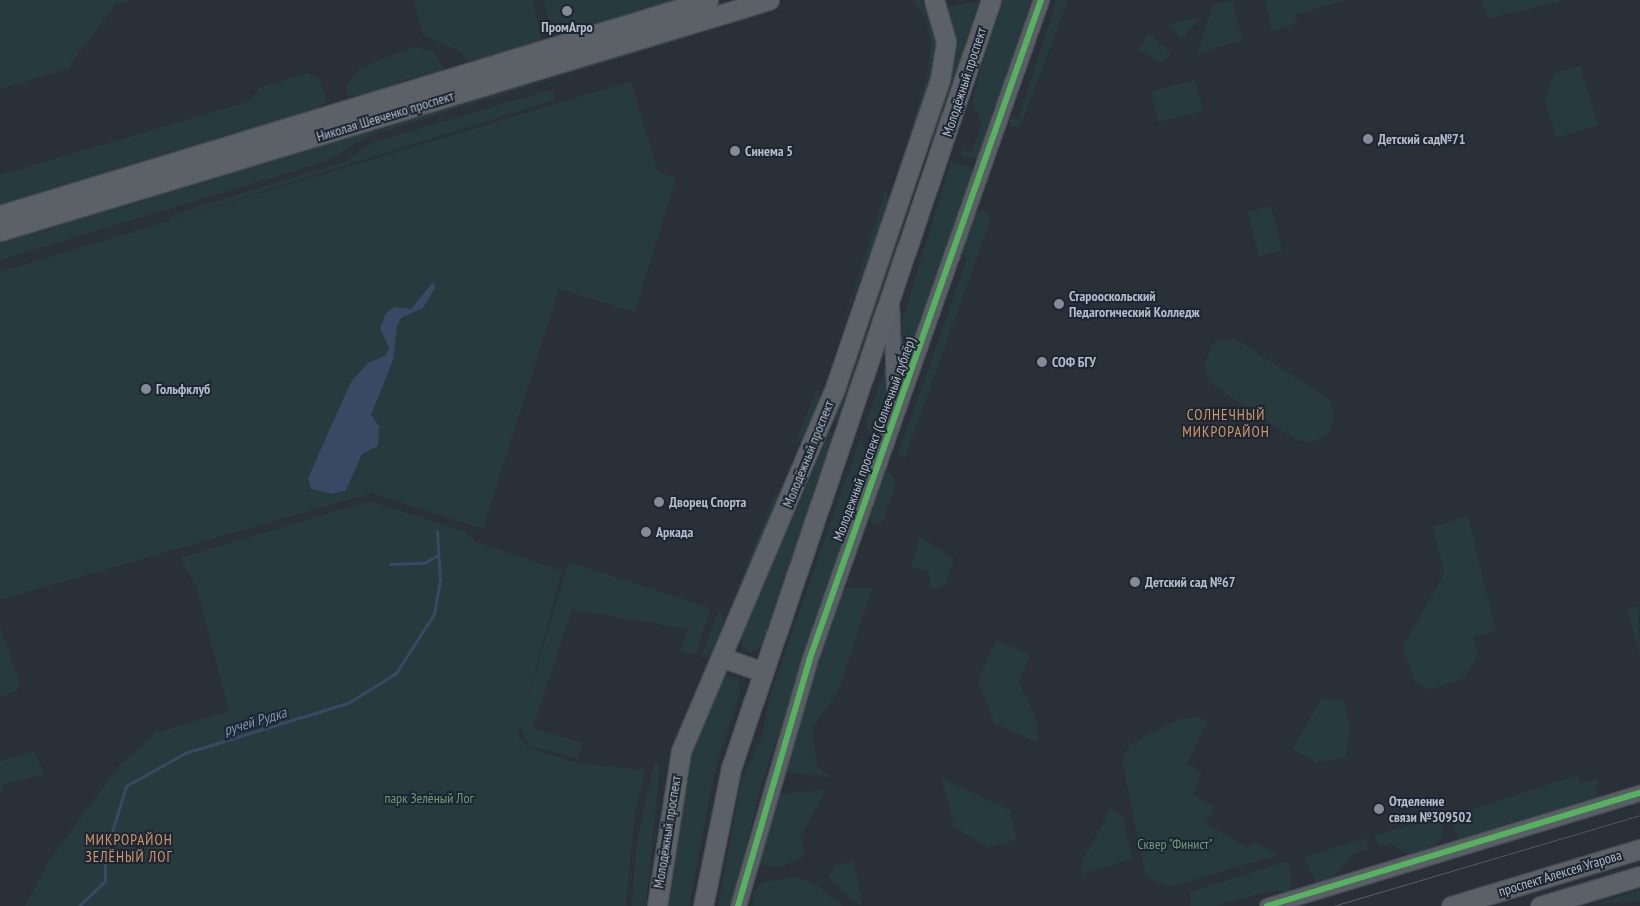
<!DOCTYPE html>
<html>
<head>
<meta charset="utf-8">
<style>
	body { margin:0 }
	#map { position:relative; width:1640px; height:906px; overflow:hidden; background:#2a3038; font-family:"PT Sans Narrow",sans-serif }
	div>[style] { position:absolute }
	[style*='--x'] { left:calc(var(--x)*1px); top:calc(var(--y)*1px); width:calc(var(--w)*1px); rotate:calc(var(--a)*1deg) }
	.green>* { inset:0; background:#273a3e; transform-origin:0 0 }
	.water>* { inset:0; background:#384963 }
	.stream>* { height:3px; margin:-1.5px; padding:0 1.5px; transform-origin:1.5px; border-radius:1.5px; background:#384963 }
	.roads { filter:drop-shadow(1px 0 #484c53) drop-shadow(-1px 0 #484c53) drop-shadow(0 1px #484c53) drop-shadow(0 -1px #484c53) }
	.minor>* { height:15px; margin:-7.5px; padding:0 7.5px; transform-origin:7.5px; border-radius:7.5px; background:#5a5e66 }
	.major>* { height:19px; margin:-9.5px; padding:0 9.5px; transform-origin:9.5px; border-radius:9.5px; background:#5c6168 }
	.tram>* { height:1px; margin:-0.5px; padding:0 0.5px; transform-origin:0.5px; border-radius:0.5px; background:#595d64 }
	.cycleway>* { height:6px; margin:-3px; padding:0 3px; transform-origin:3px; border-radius:3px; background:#56b35d }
	.dots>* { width:14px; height:14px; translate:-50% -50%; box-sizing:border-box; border:2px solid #1d2633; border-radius:50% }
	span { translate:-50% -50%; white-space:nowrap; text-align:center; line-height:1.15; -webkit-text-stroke:4px #1d2633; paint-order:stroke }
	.poi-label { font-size:14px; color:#b4bcc9; font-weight:700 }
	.left { translate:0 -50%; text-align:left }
	.street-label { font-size:14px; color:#b4bcc9 }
	.park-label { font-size:14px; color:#6b9a76 }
	.neighbourhood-label { font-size:15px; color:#d59563; letter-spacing:1px }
	.water-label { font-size:15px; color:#7c92b1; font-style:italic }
</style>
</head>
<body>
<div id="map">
	<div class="green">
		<i style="clip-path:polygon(0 0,131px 0,116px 4px,67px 69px,0 89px)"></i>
		<i style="clip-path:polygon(413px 0,533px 0,541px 36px,538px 42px,502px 56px,468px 61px,460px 52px,423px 35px)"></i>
		<i style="clip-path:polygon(543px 0,684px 0,565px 34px,551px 27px)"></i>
		<i style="clip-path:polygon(912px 0,920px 0,929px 13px,938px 58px,913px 138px,909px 137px,928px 72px,931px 43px,926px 19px)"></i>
		<i style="clip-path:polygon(1001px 0,1033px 0,978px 160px,960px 155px,964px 150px,972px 152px,982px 122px,972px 102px)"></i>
		<i style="clip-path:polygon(1057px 0,1068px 0,1020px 127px,1011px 127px,1010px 119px,1019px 118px)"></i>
		<i style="clip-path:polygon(1233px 0,1242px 40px,1197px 54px,1213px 4px)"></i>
		<i style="clip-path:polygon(1265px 0,1346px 0,1295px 15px,1297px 23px,1272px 32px)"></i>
		<i style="clip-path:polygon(1480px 0,1559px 0,1559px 2px,1489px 18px)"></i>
		<i style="clip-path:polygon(979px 1px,935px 143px,930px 144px,955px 49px,945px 8px)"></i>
		<i style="clip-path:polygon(1200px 18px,1182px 39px,1167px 25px)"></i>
		<i style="clip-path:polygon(689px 33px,689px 37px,368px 136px,327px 161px,0 260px,0 239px,517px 84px,533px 84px)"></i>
		<i style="clip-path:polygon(1149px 33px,1171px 54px,1162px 63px,1138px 50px)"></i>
		<i style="clip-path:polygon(415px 46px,434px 52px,445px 70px,431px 77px,409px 78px,368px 97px,349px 96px,345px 88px,360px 68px)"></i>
		<i style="clip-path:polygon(1580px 66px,1598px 125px,1557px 138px,1544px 98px,1555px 73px)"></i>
		<i style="clip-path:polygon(308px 73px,318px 78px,325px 94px,326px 101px,316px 111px,0 208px,0 175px,250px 101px,259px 88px)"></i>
		<i style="left:1195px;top:80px;width:32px;height:46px;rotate:76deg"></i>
		<i style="clip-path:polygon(631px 81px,658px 172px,676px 178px,635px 312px,559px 289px,483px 529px,372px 493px,0 600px,0 272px)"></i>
		<i style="clip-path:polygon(553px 89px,555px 100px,167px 221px,175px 214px,344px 162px,374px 142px)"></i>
		<i style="clip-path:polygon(929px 152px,931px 155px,838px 422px,835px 419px)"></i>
		<i style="clip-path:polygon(951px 161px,975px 169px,900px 388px,897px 337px)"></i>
		<i style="clip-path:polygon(887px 187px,887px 207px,835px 347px)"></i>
		<i style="left:1271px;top:206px;width:46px;height:24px;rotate:76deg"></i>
		<i style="clip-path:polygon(982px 209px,991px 218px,905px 458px,898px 455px,967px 259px,960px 252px,973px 214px)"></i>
		<i style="clip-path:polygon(1234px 338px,1330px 400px,1335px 417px,1327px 435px,1314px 442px,1296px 440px,1210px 383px,1204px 365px,1211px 347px,1216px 341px)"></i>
		<i style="clip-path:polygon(888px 358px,888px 418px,876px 453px,866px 423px)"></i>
		<i style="clip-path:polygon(818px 388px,820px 397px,805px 437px,795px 443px)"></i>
		<i style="clip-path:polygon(834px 431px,764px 645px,750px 653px,742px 646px,742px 635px,830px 432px)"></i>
		<i style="clip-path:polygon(860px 439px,873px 463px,761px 785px,735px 895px,731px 906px,718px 906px,741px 780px,762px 738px,769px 698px)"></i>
		<i style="clip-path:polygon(885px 465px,896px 482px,883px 521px,875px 525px,868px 517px)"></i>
		<i style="clip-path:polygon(776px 492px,780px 498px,733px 599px)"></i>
		<i style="clip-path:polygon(362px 503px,376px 503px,464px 531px,476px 542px,562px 571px,518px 736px,528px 747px,577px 763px,645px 770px,634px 820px,626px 906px,25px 906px,49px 861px,118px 767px,155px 733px,229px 711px,197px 589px,180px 558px)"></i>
		<i style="clip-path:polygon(1468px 516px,1496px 630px,1474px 637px,1478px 655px,1464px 678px,1429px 690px,1414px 681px,1403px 647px,1444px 574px,1433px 527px)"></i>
		<i style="clip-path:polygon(919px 537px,954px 558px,946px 584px,932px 590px,928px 570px,911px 568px)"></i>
		<i style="clip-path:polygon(569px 562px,711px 608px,695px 655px,681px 651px,688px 629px,572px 610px,533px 728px,583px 743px,578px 759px,530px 746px,519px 726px)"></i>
		<i style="clip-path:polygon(842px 588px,873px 588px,838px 692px,812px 728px,817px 766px,830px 777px,779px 772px)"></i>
		<i style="clip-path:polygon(1640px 606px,1638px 619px,1640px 656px,1627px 609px)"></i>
		<i style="clip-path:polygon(719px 611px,724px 618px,722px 628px,709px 657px,701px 657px)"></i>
		<i style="clip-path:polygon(0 626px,20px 683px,16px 691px,0 697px)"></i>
		<i style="clip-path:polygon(997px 639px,1030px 655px,1019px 682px,1038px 724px,1037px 742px,994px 723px,978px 680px)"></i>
		<i style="clip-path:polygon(733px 676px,739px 680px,740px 694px,716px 766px,689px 906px,667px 906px,690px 755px,718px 686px,723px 678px)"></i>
		<i style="clip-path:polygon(1322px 698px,1343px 700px,1351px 728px,1346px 758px,1315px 762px,1292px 749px)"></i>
		<i style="clip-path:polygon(1196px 717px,1208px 720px,1187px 763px,1202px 773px,1192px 795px,1214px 806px,1206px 823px,1249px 849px,1254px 842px,1278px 855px,1169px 887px,1146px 877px,1122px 762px,1128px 747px,1142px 737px,1182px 718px)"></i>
		<i style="clip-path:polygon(35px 751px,44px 774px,3px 785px,0 794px,0 761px)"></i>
		<i style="clip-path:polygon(654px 763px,660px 765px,646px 906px,632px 906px,636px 846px)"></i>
		<i style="clip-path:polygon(1578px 775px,1581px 783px,1598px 779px,1595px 798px,1458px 839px,1451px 816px)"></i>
		<i style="clip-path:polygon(941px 778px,1010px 810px,1017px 839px,989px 848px,955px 828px)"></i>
		<i style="clip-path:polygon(826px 790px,800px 837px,805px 855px,782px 867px,756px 864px,773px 794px)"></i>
		<i style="clip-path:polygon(1111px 808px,1123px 818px,1132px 859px,1083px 874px,1080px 866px)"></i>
		<i style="clip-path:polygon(1440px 817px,1443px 833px,1435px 848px,1408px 854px,1391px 844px,1378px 847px,1375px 835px)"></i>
		<i style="clip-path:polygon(1366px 838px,1369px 849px,1352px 855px,1329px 883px,1318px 887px,1304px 857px)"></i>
		<i style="clip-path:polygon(1288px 861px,1292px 881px,1289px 891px,1270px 891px,1215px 906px,1191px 906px,1190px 892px)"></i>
		<i style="clip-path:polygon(854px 862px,862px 902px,860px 906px,828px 878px,836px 864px)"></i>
		<i style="clip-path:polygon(798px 877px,819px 886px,842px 906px,753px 906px,753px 893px,762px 882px)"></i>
		<i style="clip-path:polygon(1640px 890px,1640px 901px,1596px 904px)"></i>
	</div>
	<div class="water">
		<i style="clip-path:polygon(433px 282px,435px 288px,423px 308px,401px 318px,397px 326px,393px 360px,371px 415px,379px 426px,378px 446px,362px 454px,346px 490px,333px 494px,311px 489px,308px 478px,351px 382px,368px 363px,386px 355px,389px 348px,380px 328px,386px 313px,394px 307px,411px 309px)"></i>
	</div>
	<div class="stream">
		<i style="--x:390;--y:564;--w:34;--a:-2"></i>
		<i style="--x:424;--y:563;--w:14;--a:-30"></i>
		<i style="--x:79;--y:906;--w:36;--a:-44"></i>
		<i style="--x:105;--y:881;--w:26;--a:-90"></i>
		<i style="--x:105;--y:855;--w:72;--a:-73.1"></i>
		<i style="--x:126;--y:786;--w:68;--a:-29.2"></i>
		<i style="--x:185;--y:753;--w:170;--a:-17.1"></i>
		<i style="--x:348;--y:703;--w:57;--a:-32"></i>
		<i style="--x:396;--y:673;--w:70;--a:-57.2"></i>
		<i style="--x:434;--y:614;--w:34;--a:-80"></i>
		<i style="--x:440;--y:581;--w:50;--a:-93.4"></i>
	</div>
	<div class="roads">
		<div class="minor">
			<i style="--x:891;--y:306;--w:102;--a:87.8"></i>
			<i style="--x:738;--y:906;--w:255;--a:-73.8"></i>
			<i style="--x:809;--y:661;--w:701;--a:-70.66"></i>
			<i style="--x:1267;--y:906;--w:390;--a:-16.9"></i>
		</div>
		<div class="major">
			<i style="--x:0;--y:215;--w:740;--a:-16.89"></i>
			<i style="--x:0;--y:231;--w:803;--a:-16.72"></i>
			<i style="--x:721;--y:657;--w:45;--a:19.7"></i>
			<i style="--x:657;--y:906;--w:157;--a:-81.2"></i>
			<i style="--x:681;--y:751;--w:397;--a:-67"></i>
			<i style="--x:836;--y:385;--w:322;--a:-71.2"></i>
			<i style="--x:940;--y:80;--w:39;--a:-81"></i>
			<i style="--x:946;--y:41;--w:43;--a:-106.3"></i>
			<i style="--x:703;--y:906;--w:141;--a:-78.5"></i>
			<i style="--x:731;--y:768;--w:811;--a:-71.3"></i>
			<i style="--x:1451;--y:906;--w:197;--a:-16.8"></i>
			<i style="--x:1540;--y:906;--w:104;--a:-16.7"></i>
		</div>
	</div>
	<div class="tram">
		<i style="--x:1333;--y:906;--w:320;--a:-16.5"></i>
	</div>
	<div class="cycleway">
		<i style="--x:738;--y:906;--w:255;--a:-73.8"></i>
		<i style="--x:809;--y:661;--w:701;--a:-70.66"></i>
		<i style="--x:1267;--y:906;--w:390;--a:-16.9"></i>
	</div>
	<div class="dots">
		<i style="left:567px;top:11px;background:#848b96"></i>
		<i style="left:1368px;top:139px;background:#848b96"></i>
		<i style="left:735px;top:151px;background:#848b96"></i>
		<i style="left:1059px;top:304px;background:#848b96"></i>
		<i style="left:1042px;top:362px;background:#848b96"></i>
		<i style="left:146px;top:389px;background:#848b96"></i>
		<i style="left:659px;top:502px;background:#848b96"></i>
		<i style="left:646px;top:532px;background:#848b96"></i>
		<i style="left:1135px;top:582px;background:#848b96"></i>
		<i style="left:1379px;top:809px;background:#848b96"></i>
	</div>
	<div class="poi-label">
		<span style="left:567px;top:27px">ПромАгро</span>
		<span class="left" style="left:1378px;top:139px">Детский сад№71</span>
		<span class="left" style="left:745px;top:151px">Синема 5</span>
		<span class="left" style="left:1069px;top:304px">Старооскольский<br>Педагогический Колледж</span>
		<span class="left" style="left:1052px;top:362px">СОФ БГУ</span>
		<span class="left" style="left:156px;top:389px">Гольфклуб</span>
		<span class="left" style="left:669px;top:502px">Дворец Спорта</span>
		<span class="left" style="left:656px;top:532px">Аркада</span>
		<span class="left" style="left:1145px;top:582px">Детский сад №67</span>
		<span class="left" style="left:1389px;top:809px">Отделение<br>связи №309502</span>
	</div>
	<div class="street-label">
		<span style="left:964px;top:82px;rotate:-72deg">Молодёжный проспект</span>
		<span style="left:385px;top:116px;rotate:-17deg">Николая Шевченко проспект</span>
		<span style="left:874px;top:439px;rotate:-70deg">Молодежный проспект (Солнечный дублёр)</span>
		<span style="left:808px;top:454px;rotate:-68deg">Молодёжный проспект</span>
		<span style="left:667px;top:832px;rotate:-81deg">Молодёжный проспект</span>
		<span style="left:1560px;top:873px;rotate:-17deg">проспект Алексея Угарова</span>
	</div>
	<div class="park-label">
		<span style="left:429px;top:798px">парк Зелёный Лог</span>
		<span style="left:1175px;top:844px">Сквер "Финист"</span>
	</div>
	<div class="neighbourhood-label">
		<span style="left:1226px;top:423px">СОЛНЕЧНЫЙ<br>МИКРОРАЙОН</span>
		<span style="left:129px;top:848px">МИКРОРАЙОН<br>ЗЕЛЁНЫЙ ЛОГ</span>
	</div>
	<div class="water-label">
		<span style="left:255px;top:721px;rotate:-17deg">ручей Рудка</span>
	</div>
</div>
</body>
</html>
